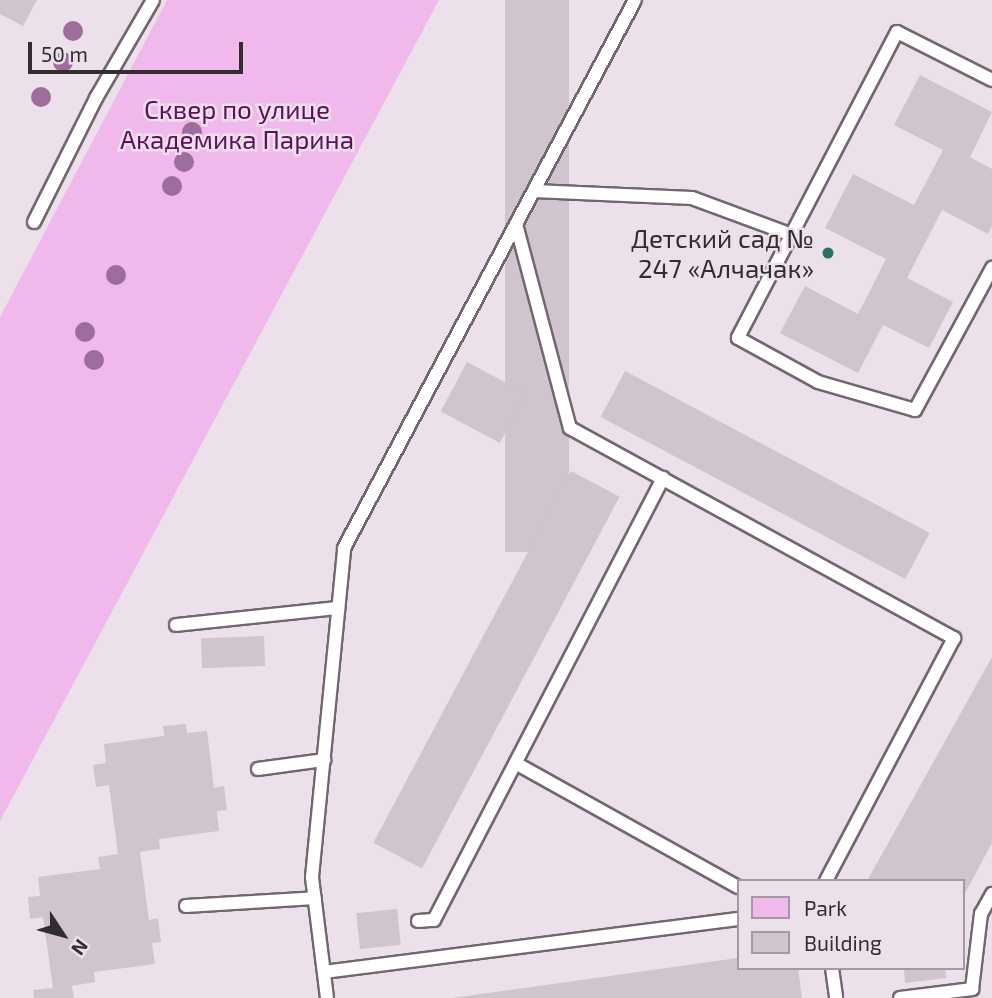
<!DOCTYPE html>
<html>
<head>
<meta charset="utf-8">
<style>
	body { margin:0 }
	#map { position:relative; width:992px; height:998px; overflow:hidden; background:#ece1eb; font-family:"Exo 2",sans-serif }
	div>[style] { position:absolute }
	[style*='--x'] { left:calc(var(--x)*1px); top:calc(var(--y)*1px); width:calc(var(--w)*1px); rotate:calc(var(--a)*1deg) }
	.green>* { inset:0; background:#f0b8eb }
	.building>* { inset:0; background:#d0c4ce; transform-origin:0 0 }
	.roads { filter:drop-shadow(2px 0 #726771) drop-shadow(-2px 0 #726771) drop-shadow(0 2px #726771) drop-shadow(0 -2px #726771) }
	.lane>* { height:12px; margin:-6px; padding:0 6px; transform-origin:6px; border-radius:6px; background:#fff }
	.trees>* { width:20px; height:20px; margin:-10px; border-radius:50%; background:#9f6d9d }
	.dots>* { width:19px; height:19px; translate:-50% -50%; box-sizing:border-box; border:4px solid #ece1eb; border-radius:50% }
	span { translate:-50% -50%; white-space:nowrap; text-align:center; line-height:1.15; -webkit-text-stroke:5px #ece1eb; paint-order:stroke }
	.park-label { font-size:26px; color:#600e5e }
	.poi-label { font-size:26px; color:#322d31 }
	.right { translate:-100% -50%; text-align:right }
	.legend { position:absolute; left:737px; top:879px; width:228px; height:91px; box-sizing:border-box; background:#ece1eb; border:2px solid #a299a1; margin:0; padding:9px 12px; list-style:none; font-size:21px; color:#322d31 }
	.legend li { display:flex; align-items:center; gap:14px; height:35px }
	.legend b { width:35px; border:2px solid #a299a1 }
	.north { position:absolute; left:28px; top:900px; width:70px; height:70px; -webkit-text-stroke:5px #ece1eb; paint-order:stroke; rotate:126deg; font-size:19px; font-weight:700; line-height:28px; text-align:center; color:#322d31 }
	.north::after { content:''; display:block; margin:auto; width:24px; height:32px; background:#322d31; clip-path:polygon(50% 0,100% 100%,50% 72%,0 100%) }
	.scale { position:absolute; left:28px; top:42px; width:215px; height:32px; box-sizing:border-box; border:4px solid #322d31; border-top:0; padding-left:9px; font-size:21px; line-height:24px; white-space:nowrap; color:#322d31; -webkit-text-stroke:5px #ece1eb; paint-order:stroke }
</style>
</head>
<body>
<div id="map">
	<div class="green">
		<i style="clip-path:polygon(167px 0,439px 0,0 821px,0 317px)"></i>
	</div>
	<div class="building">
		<i style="clip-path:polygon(0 0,37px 0,23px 26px,0 14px)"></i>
		<i style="left:505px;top:0;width:64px;height:552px"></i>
		<i style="clip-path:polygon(920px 75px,992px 112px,970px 157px,992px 169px,992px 226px,988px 234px,942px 210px,907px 278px,953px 302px,929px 348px,883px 325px,858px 373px,780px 333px,805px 286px,858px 314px,886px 259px,825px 228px,853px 174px,914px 205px,943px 150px,894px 125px)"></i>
		<i style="left:467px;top:362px;width:67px;height:56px;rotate:28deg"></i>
		<i style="left:625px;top:371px;width:345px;height:52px;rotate:28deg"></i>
		<i style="left:571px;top:471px;width:55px;height:421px;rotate:28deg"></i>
		<i style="left:264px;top:636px;width:30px;height:63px;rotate:88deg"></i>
		<i style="clip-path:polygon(992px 657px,992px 843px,962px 899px,962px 881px,867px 881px)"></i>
		<i style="clip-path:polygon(186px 724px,187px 733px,207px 731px,214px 788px,224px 786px,227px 810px,217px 811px,219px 831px,159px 839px,160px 849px,140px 852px,149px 920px,158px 918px,161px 942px,152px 943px,155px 964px,94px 972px,95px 982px,72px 986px,74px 998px,34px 998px,33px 990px,53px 988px,43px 917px,30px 919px,28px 897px,40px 896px,38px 877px,100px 869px,98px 857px,118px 854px,109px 785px,96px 787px,93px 765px,106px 763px,104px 744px,164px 736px,163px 726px)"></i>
		<i style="left:397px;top:909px;width:36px;height:41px;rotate:84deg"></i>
		<i style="clip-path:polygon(738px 958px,738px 968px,798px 968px,802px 998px,453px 998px)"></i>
		<i style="clip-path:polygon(904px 968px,945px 968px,946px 978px,905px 983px)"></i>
	</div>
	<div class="roads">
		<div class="lane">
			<i style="--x:992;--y:80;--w:106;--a:-153.2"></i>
			<i style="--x:897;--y:32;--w:345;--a:117.5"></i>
			<i style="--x:738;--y:338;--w:91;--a:28.8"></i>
			<i style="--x:818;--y:382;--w:101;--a:16.1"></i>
			<i style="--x:915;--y:410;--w:162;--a:-61.5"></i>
			<i style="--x:534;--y:191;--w:158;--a:2.5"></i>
			<i style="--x:692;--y:198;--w:107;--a:20.3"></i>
			<i style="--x:34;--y:222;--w:139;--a:-63.4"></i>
			<i style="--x:96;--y:98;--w:113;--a:-59.8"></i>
			<i style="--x:516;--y:224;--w:211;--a:75.2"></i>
			<i style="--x:570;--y:428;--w:438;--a:28.7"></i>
			<i style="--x:954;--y:638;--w:275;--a:117.8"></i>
			<i style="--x:176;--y:625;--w:163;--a:-6"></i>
			<i style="--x:517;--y:764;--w:253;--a:29.1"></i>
			<i style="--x:258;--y:769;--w:67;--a:-7.8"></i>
			<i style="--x:186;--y:906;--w:129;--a:-3.5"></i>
			<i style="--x:418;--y:921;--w:16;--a:-4"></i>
			<i style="--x:434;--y:920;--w:498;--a:-62.6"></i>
			<i style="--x:832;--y:968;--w:30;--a:82"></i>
			<i style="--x:324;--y:972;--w:417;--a:-7.3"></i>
			<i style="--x:327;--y:998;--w:122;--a:-97.1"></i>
			<i style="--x:312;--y:877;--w:331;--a:-84.4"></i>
			<i style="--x:344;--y:548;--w:620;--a:-62.03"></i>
			<i style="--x:900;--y:998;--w:73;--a:-7.1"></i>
			<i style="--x:972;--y:989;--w:76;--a:-83.2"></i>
			<i style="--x:981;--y:914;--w:23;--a:-61"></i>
		</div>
	</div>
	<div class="trees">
		<i style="left:73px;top:31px"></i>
		<i style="left:63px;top:62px"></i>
		<i style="left:41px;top:97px"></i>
		<i style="left:192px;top:132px"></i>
		<i style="left:184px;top:162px"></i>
		<i style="left:172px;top:186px"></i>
		<i style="left:116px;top:275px"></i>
		<i style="left:85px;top:332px"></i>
		<i style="left:94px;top:360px"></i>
	</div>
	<div class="dots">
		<i style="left:828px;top:253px;background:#2b7064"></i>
	</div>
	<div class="park-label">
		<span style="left:237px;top:124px">Сквер по улице<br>Академика Парина</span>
	</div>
	<div class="poi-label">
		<span class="right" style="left:814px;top:253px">Детский сад №<br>247 «Алчачак»</span>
	</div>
	<ul class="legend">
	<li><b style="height:19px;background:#f0b8eb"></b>Park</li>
	<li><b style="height:19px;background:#d0c4ce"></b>Building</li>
	</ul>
	<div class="north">N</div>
	<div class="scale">50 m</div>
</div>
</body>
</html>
